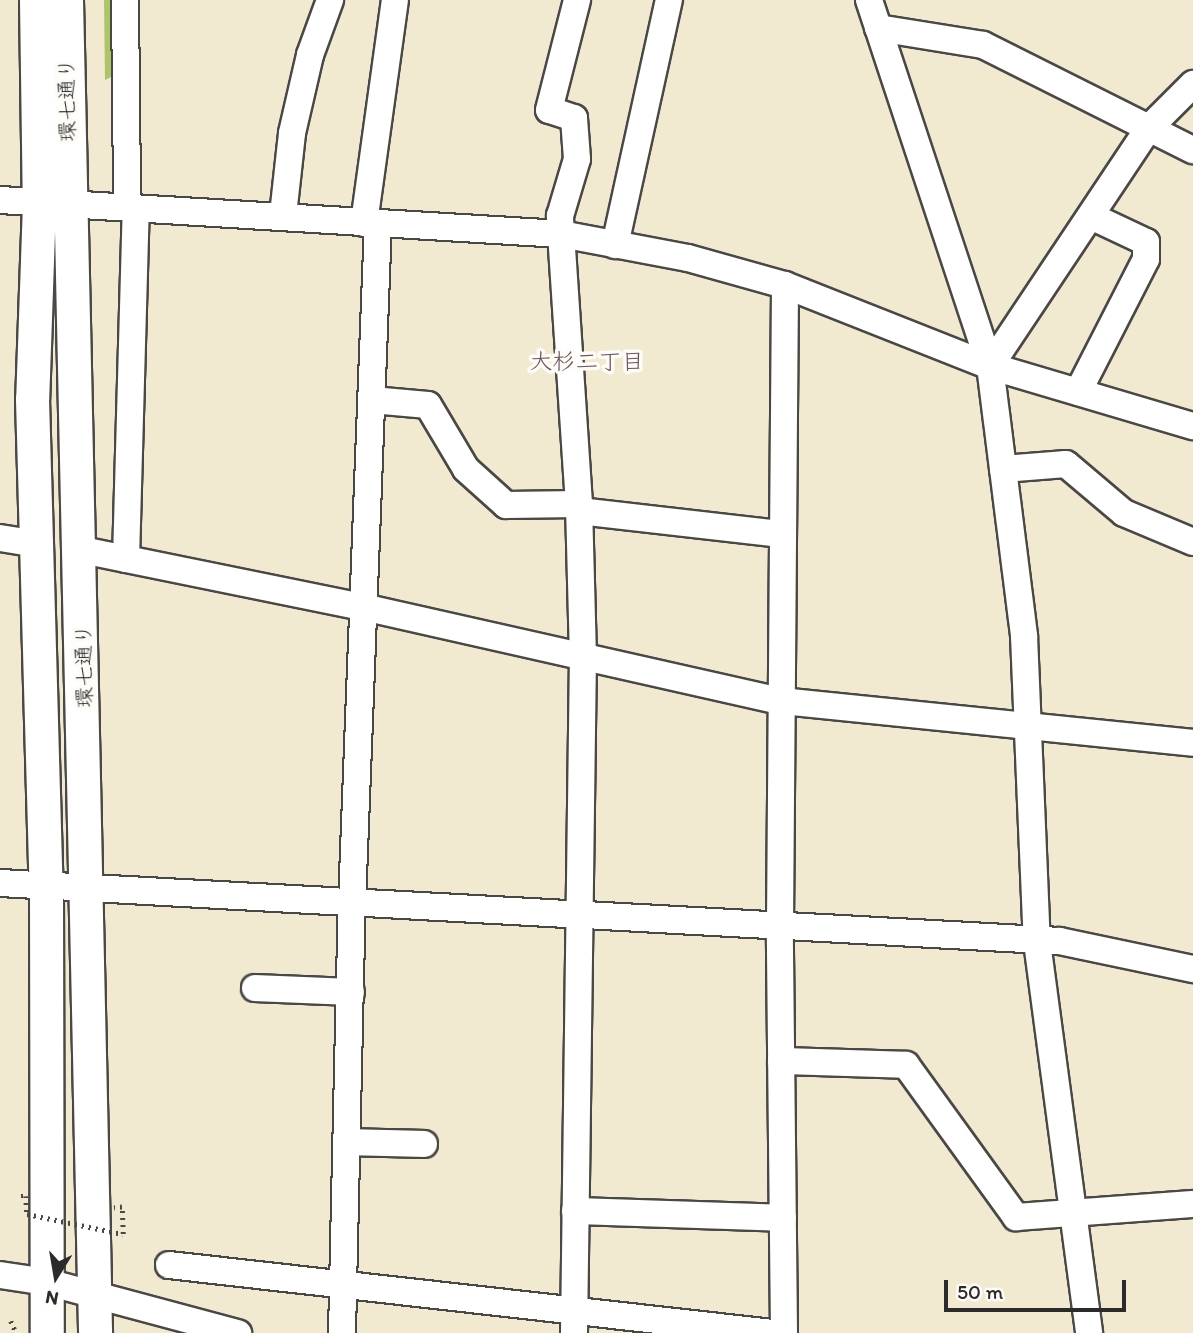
<!DOCTYPE html>
<html>
<head>
<meta charset="utf-8">
<style>
	body { margin:0 }
	#map { position:relative; width:1193px; height:1333px; overflow:hidden; background:#f2e9d1; font-family:Itim,"Klee One",sans-serif }
	div>[style] { position:absolute }
	[style*='--x'] { left:calc(var(--x)*1px); top:calc(var(--y)*1px); width:calc(var(--w)*1px); rotate:calc(var(--a)*1deg) }
	.green>* { inset:0; background:#adc469 }
	.path>* { height:4.5px; margin-top:-2.25px; transform-origin:0; background:repeating-linear-gradient(90deg,#494844 0 2px,transparent 0 7px) }
	.roads { filter:drop-shadow(2px 0 #494844) drop-shadow(-2px 0 #494844) drop-shadow(0 2px #494844) drop-shadow(0 -2px #494844) }
	.minor>* { height:26px; margin:-13px; padding:0 13px; transform-origin:13px; border-radius:13px; background:#fff }
	.major>* { height:33px; margin:-16.5px; padding:0 16.5px; transform-origin:16.5px; border-radius:16.5px; background:#fff }
	.path-bridge>* { height:4.5px; margin-top:-2.25px; transform-origin:0; background:repeating-linear-gradient(90deg,#494844 0 2px,transparent 0 7px) }
	span { translate:-50% -50%; white-space:nowrap; text-align:center; line-height:1.15; -webkit-text-stroke:7px #fdfcf7; paint-order:stroke }
	.street-label { font-size:21px; color:#2b2b2b }
	.neighbourhood-label { font-size:23px; color:#69535c }
	.north { position:absolute; left:21px; top:1242px; width:70px; height:70px; -webkit-text-stroke:5px #fdfcf7; paint-order:stroke; rotate:191deg; font-size:19px; font-weight:700; line-height:28px; text-align:center; color:#2b2b2b }
	.north::after { content:''; display:block; margin:auto; width:24px; height:32px; background:#2b2b2b; clip-path:polygon(50% 0,100% 100%,50% 72%,0 100%) }
	.scale { position:absolute; left:944px; top:1280px; width:182px; height:32px; box-sizing:border-box; border:4px solid #2b2b2b; border-top:0; padding-left:9px; font-size:21px; line-height:24px; white-space:nowrap; color:#2b2b2b; -webkit-text-stroke:5px #fdfcf7; paint-order:stroke }
</style>
</head>
<body>
<div id="map">
	<div class="green">
		<i style="clip-path:polygon(104px 0,114px 0,111px 77px,105px 80px)"></i>
	</div>
	<div class="path">
		<i style="--x:11;--y:1321;--w:13;--a:67"></i>
	</div>
	<div class="roads">
		<div class="minor">
			<i style="--x:125;--y:0;--w:207;--a:89.4"></i>
			<i style="--x:869;--y:0;--w:385;--a:71.7"></i>
			<i style="--x:990;--y:366;--w:272;--a:82.8"></i>
			<i style="--x:1024;--y:636;--w:306;--a:87.6"></i>
			<i style="--x:1037;--y:942;--w:394;--a:82.4"></i>
			<i style="--x:878;--y:28;--w:106;--a:9.2"></i>
			<i style="--x:983;--y:45;--w:235;--a:26.6"></i>
			<i style="--x:0;--y:200;--w:562;--a:3.47"></i>
			<i style="--x:561;--y:234;--w:129;--a:10.7"></i>
			<i style="--x:688;--y:258;--w:101;--a:15.6"></i>
			<i style="--x:785;--y:285;--w:220;--a:21.6"></i>
			<i style="--x:990;--y:366;--w:212;--a:16.5"></i>
			<i style="--x:283;--y:215;--w:82;--a:-83.7"></i>
			<i style="--x:292;--y:133;--w:80;--a:-77"></i>
			<i style="--x:310;--y:55;--w:59;--a:-70"></i>
			<i style="--x:364;--y:223;--w:225;--a:-82.1"></i>
			<i style="--x:615;--y:245;--w:251;--a:-77.6"></i>
			<i style="--x:990;--y:366;--w:285;--a:-56.3"></i>
			<i style="--x:1148;--y:129;--w:64;--a:-45"></i>
			<i style="--x:1078;--y:392;--w:149;--a:-62.9"></i>
			<i style="--x:1146;--y:259;--w:17;--a:-90"></i>
			<i style="--x:1146;--y:242;--w:61;--a:-154.7"></i>
			<i style="--x:372;--y:400;--w:56;--a:5.1"></i>
			<i style="--x:428;--y:405;--w:74;--a:59.3"></i>
			<i style="--x:466;--y:469;--w:54;--a:42"></i>
			<i style="--x:506;--y:505;--w:73;--a:-0.8"></i>
			<i style="--x:1003;--y:469;--w:63;--a:-4.5"></i>
			<i style="--x:1066;--y:464;--w:76;--a:40.2"></i>
			<i style="--x:1124;--y:513;--w:75;--a:22.8"></i>
			<i style="--x:579;--y:511;--w:204;--a:6.5"></i>
			<i style="--x:0;--y:538;--w:37;--a:9"></i>
			<i style="--x:82;--y:550;--w:287;--a:11.5"></i>
			<i style="--x:363;--y:607;--w:428;--a:12.7"></i>
			<i style="--x:781;--y:701;--w:414;--a:5.8"></i>
			<i style="--x:126;--y:559;--w:351;--a:-88.4"></i>
			<i style="--x:0;--y:883;--w:1061;--a:3.13"></i>
			<i style="--x:1059;--y:941;--w:137;--a:11.8"></i>
			<i style="--x:255;--y:988;--w:96;--a:2.4"></i>
			<i style="--x:781;--y:1061;--w:125;--a:1.8"></i>
			<i style="--x:906;--y:1065;--w:188;--a:54.1"></i>
			<i style="--x:1016;--y:1217;--w:177;--a:-4.2"></i>
			<i style="--x:347;--y:1142;--w:77;--a:1.5"></i>
			<i style="--x:575;--y:1211;--w:208;--a:1.9"></i>
			<i style="--x:169;--y:1265;--w:607;--a:6.43"></i>
			<i style="--x:0;--y:1275;--w:48;--a:8.5"></i>
			<i style="--x:47;--y:1282;--w:198;--a:15"></i>
			<i style="--x:342;--y:1333;--w:430;--a:-88.7"></i>
			<i style="--x:352;--y:903;--w:679;--a:-87.81"></i>
			<i style="--x:574;--y:1333;--w:675;--a:-89.24"></i>
			<i style="--x:583;--y:658;--w:154;--a:-91.5"></i>
			<i style="--x:579;--y:504;--w:289;--a:-93.8"></i>
			<i style="--x:560;--y:216;--w:59;--a:-73.4"></i>
			<i style="--x:577;--y:159;--w:41;--a:-94.2"></i>
			<i style="--x:574;--y:118;--w:26;--a:-162"></i>
			<i style="--x:549;--y:110;--w:114;--a:-75.7"></i>
			<i style="--x:784;--y:1333;--w:409;--a:-90.6"></i>
			<i style="--x:780;--y:924;--w:639;--a:-89.55"></i>
		</div>
		<div class="major">
			<i style="--x:36;--y:0;--w:203;--a:89.2"></i>
			<i style="--x:39;--y:203;--w:196;--a:92"></i>
			<i style="--x:32;--y:399;--w:487;--a:88.4"></i>
			<i style="--x:46;--y:886;--w:447;--a:89.9"></i>
			<i style="--x:66;--y:0;--w:1333;--a:88.75"></i>
		</div>
	</div>
	<div class="path-bridge">
		<i style="--x:21;--y:1196;--w:5;--a:0"></i>
		<i style="--x:26;--y:1196;--w:18;--a:87"></i>
		<i style="--x:27;--y:1214;--w:98;--a:11.8"></i>
		<i style="--x:123;--y:1234;--w:27;--a:-92"></i>
		<i style="--x:122;--y:1207;--w:8;--a:173"></i>
	</div>
	<div class="street-label">
		<span style="left:67px;top:100px;rotate:-91deg">環七通り</span>
		<span style="left:84px;top:666px;rotate:-91deg">環七通り</span>
	</div>
	<div class="neighbourhood-label">
		<span style="left:587px;top:361px">大杉二丁目</span>
	</div>
	<div class="north">N</div>
	<div class="scale">50 m</div>
</div>
</body>
</html>
